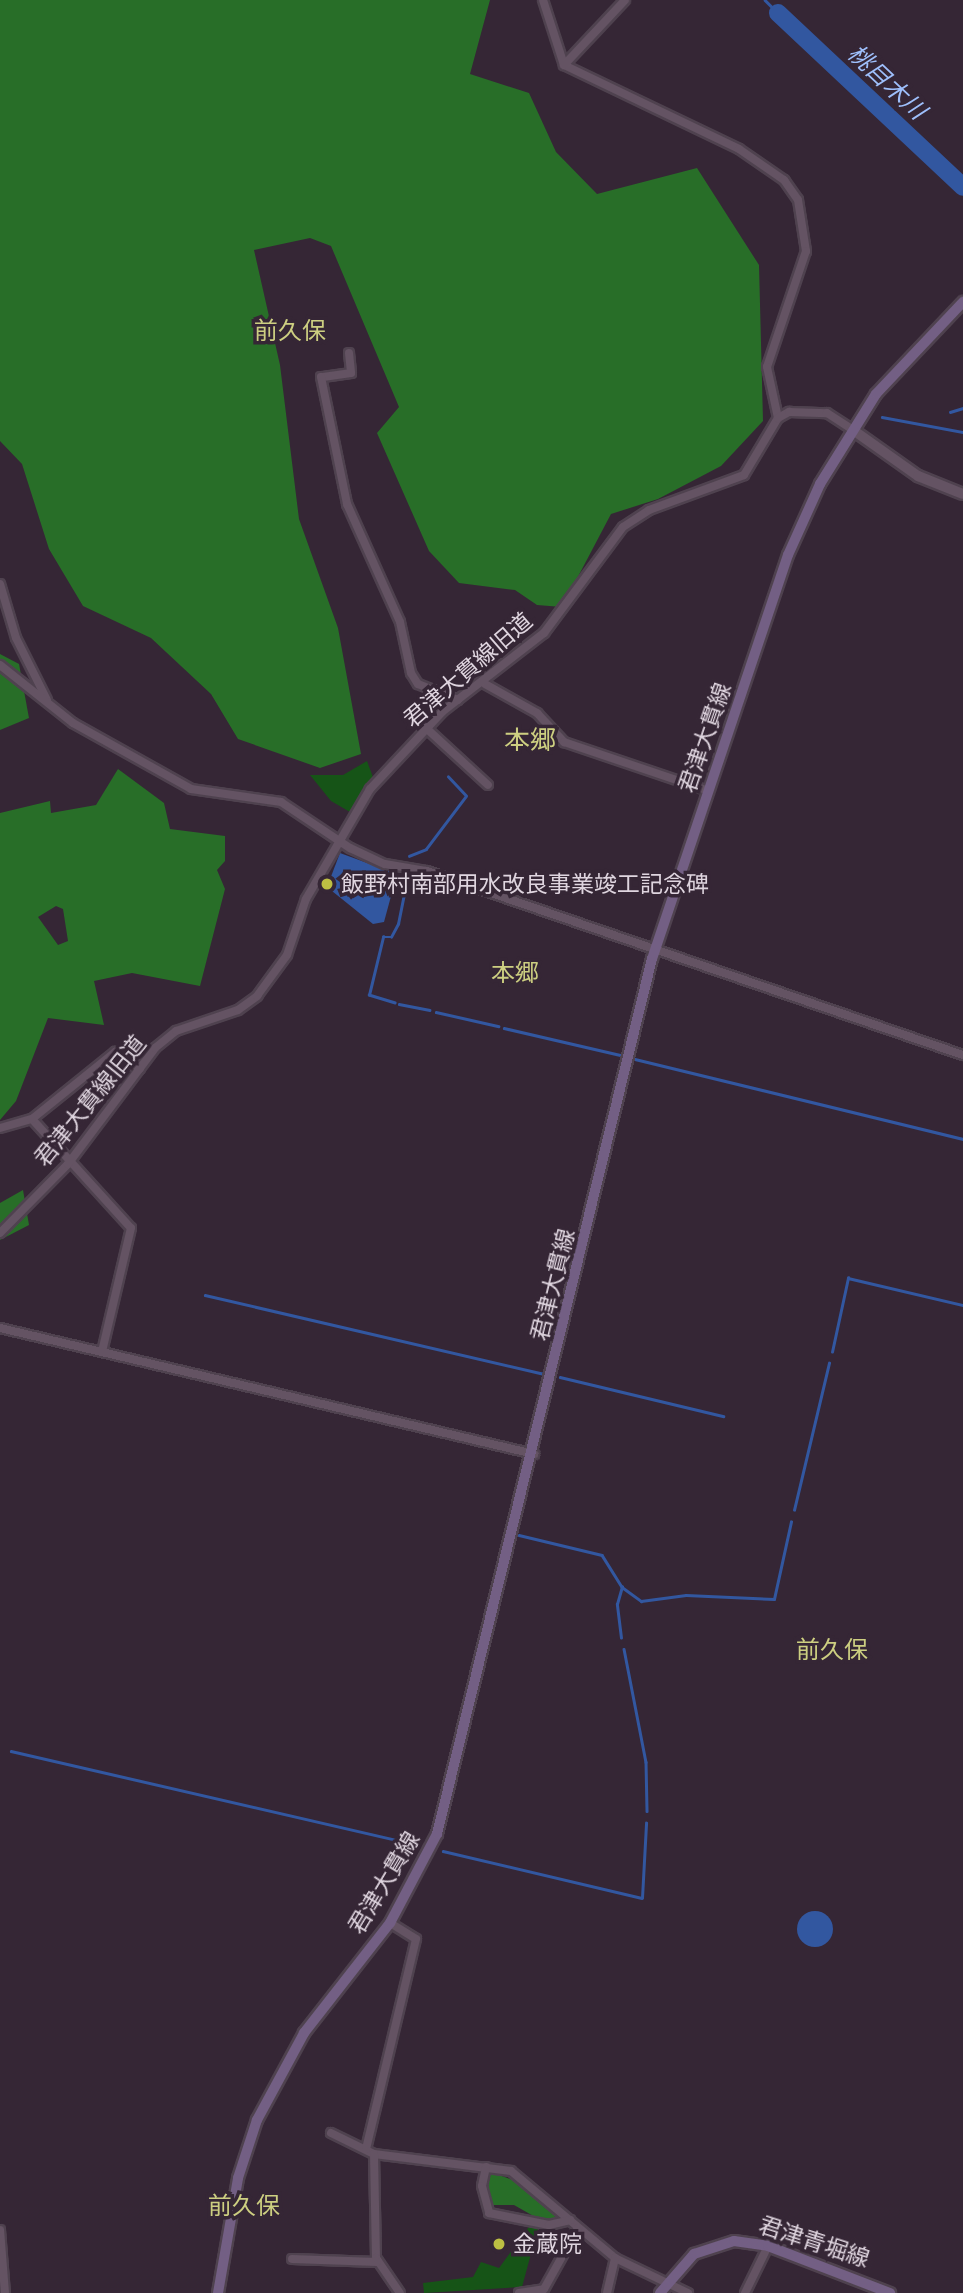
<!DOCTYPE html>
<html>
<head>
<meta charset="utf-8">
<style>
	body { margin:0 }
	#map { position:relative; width:963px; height:2293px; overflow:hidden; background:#352635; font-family:"Source Serif 4","Noto Sans JP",serif }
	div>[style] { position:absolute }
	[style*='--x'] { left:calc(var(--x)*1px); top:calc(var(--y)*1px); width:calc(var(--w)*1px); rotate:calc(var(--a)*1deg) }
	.green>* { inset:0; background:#165417 }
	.forest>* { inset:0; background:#286e28 }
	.water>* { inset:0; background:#3257a0 }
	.round { border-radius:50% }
	.stream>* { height:2.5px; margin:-1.25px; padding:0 1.25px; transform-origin:1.25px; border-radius:1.25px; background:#3257a0 }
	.river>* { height:18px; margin:-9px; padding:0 9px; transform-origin:9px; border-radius:9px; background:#3257a0 }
	.roads { filter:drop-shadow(2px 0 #4f424f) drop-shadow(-2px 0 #4f424f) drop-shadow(0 2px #4f424f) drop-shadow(0 -2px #4f424f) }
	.minor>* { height:8px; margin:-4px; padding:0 4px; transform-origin:4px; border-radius:4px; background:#645363 }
	.tertiary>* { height:10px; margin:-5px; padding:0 5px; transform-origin:5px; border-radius:5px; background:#645363 }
	.secondary>* { height:10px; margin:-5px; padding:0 5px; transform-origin:5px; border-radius:5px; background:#735f84 }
	.dots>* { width:19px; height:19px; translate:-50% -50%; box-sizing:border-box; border:4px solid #352635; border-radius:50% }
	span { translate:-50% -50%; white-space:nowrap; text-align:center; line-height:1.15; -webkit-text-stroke:7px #352635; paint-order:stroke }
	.street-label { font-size:23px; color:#dfd5df }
	.poi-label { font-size:23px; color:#dfd5df }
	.left { translate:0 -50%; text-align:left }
	.water-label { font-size:24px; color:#9ebffb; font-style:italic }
	.neighbourhood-label { font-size:24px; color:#cdcf81 }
	.quarter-label { font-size:26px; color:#cdcf81 }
</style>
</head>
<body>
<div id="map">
	<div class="green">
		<i style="clip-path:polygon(367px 761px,374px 780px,350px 812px,331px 801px,310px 775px,343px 775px)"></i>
		<i style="clip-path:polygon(531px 2224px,538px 2228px,522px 2287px,424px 2293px,423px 2283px,473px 2277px,481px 2262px,499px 2268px)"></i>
	</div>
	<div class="forest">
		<i style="clip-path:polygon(0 0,490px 0,470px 74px,529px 93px,556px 152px,597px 194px,697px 168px,759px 265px,763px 421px,721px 466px,658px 499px,611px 514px,562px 607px,537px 605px,515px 590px,459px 583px,429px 551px,377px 433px,399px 407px,331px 246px,310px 238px,254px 250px,280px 365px,299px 519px,338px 628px,361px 754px,320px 768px,238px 739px,211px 694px,151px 638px,83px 606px,49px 549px,22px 464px,0 441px)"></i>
		<i style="clip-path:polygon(0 654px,19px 664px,29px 718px,0 730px)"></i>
		<i style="clip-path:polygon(evenodd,118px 769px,164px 803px,170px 829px,225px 836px,225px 861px,217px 870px,225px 889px,200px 986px,132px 973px,94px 981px,104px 1025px,48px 1018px,16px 1101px,0 1120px,0 813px,50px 801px,51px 813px,96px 805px,118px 769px,56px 906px,63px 909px,68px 941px,58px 945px,38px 917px,56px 906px)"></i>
		<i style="clip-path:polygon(23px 1190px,29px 1225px,0 1240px,0 1203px)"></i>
		<i style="clip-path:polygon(491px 2172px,524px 2184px,563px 2219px,544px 2222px,514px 2205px,489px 2205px,486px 2180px)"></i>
	</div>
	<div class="water">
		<i style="clip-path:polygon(340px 853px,397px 874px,384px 922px,373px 924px,327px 887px)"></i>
		<i class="round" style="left:797px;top:1911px;width:36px;height:36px"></i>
	</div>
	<div class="stream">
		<i style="--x:765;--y:0;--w:18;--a:45"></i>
		<i style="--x:950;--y:412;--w:14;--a:-17"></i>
		<i style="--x:882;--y:417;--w:82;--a:10.5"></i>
		<i style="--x:409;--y:856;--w:18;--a:-22"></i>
		<i style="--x:426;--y:849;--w:66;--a:-53"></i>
		<i style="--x:466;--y:796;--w:26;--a:-133"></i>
		<i style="--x:395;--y:1003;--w:27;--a:-163"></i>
		<i style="--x:369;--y:995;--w:60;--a:-76.4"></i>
		<i style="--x:383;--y:937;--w:8;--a:0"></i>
		<i style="--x:391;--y:937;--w:15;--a:-62"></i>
		<i style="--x:398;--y:924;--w:51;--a:-78.7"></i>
		<i style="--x:399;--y:1004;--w:31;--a:11"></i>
		<i style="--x:436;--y:1012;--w:64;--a:12.7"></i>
		<i style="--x:504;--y:1028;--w:119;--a:13.1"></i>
		<i style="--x:635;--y:1059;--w:338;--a:13.7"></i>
		<i style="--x:205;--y:1295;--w:348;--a:13.1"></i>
		<i style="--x:832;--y:1352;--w:76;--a:-77.8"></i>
		<i style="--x:848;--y:1278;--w:118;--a:13.2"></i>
		<i style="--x:560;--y:1377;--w:168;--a:13.5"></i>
		<i style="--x:794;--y:1510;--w:151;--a:-76.6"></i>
		<i style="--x:519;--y:1535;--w:85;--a:13.5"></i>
		<i style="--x:602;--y:1555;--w:38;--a:58"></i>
		<i style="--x:621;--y:1638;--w:34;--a:-97"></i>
		<i style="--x:617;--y:1604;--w:18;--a:-74"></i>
		<i style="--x:622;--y:1587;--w:24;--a:36"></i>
		<i style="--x:641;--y:1601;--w:45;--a:-7.6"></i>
		<i style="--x:686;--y:1595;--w:88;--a:2.6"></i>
		<i style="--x:774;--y:1599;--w:79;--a:-77.6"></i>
		<i style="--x:624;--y:1649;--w:115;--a:79"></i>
		<i style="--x:646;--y:1762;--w:49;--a:88.8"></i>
		<i style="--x:11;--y:1751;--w:418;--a:13"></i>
		<i style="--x:443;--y:1851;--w:204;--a:13.3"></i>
		<i style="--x:642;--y:1898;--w:75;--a:-86.9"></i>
	</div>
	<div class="river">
		<i style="--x:778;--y:13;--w:254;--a:43.2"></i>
	</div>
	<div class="roads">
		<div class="minor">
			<i style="--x:543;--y:0;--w:68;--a:72.1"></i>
			<i style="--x:564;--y:65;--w:194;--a:25.6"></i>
			<i style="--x:739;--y:149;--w:55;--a:34.6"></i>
			<i style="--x:784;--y:180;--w:24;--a:55"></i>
			<i style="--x:798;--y:200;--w:52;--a:81.1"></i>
			<i style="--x:806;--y:251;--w:122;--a:108.6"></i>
			<i style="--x:767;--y:367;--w:52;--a:77.8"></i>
			<i style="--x:564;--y:65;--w:89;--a:-46.8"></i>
			<i style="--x:349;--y:353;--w:20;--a:84"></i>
			<i style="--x:351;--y:373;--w:30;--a:172"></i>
			<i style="--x:321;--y:377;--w:130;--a:78.4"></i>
			<i style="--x:347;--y:504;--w:129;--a:65.8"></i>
			<i style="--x:400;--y:622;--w:52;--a:77.8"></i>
			<i style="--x:411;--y:673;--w:13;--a:58"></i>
			<i style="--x:418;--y:684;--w:43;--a:21.8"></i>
			<i style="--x:0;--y:584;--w:56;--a:73.5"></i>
			<i style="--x:16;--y:638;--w:69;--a:63.4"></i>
			<i style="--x:0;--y:665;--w:93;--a:38.5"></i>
			<i style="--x:73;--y:723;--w:135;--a:29.2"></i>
			<i style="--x:191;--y:789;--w:91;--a:8.2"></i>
			<i style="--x:281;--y:802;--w:83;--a:33.7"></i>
			<i style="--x:350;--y:848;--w:38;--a:25"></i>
			<i style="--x:385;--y:864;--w:43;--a:9.5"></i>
			<i style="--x:427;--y:871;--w:567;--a:18.95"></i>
			<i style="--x:485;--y:684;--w:60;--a:29.1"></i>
			<i style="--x:537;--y:713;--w:40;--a:47"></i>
			<i style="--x:564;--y:742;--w:153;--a:18.7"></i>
			<i style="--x:426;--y:728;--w:84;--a:42.6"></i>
			<i style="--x:32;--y:1119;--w:147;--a:47.8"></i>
			<i style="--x:131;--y:1228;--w:127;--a:103.2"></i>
			<i style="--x:0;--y:1128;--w:33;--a:-16"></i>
			<i style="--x:32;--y:1119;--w:107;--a:-38.9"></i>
			<i style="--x:115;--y:1052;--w:30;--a:34"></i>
			<i style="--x:0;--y:1233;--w:97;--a:-45.4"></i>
			<i style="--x:68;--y:1164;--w:145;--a:-53.1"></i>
			<i style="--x:155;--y:1048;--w:27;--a:-39"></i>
			<i style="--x:176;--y:1031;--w:65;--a:-18.7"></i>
			<i style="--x:238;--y:1010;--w:24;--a:-36"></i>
			<i style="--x:257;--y:996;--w:51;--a:-53.8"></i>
			<i style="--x:287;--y:955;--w:59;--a:-71.3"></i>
			<i style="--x:306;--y:899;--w:127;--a:-59.8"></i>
			<i style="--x:370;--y:789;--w:105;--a:-46.9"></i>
			<i style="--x:442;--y:712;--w:129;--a:-37.8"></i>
			<i style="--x:544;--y:633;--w:132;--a:-53.3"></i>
			<i style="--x:623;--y:527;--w:31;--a:-33"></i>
			<i style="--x:649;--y:510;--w:101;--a:-20.2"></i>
			<i style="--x:744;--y:475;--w:66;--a:-59.2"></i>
			<i style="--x:778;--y:418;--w:13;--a:-29"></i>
			<i style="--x:789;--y:412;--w:38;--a:2"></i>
			<i style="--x:827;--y:413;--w:31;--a:33"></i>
			<i style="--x:0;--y:1328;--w:549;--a:13.28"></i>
			<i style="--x:331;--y:2133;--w:48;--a:26"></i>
			<i style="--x:374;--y:2154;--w:138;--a:7.1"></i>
			<i style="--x:511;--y:2171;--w:136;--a:39.9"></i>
			<i style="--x:615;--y:2258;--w:81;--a:25.6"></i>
			<i style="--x:366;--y:2149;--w:216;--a:-76.6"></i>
			<i style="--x:416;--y:1939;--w:31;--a:-148"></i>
			<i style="--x:374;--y:2154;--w:104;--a:88.9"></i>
			<i style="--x:376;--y:2258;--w:42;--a:55.6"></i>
			<i style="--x:486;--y:2167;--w:19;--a:102"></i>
			<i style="--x:482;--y:2186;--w:28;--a:75"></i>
			<i style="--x:489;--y:2213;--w:61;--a:11.3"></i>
			<i style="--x:549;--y:2225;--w:22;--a:-13"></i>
			<i style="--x:0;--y:2230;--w:63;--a:85.5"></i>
			<i style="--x:292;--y:2259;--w:85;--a:2"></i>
			<i style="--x:519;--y:2293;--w:25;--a:-9"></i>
			<i style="--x:544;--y:2289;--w:70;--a:-60.9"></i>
			<i style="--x:607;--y:2293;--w:36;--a:-77"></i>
			<i style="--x:745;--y:2293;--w:52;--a:-63.9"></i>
		</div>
		<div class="tertiary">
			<i style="--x:853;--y:430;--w:80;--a:35.3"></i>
			<i style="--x:918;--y:476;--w:48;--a:21.8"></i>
		</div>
		<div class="secondary">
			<i style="--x:218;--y:2293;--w:117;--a:-80.1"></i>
			<i style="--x:238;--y:2178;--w:61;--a:-71.9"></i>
			<i style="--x:257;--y:2120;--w:99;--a:-61.6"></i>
			<i style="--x:304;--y:2033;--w:140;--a:-52"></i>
			<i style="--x:390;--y:1923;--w:101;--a:-62.2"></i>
			<i style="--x:437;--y:1834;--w:901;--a:-76.2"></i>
			<i style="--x:652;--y:959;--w:426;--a:-71.4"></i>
			<i style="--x:788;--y:555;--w:78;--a:-65.7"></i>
			<i style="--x:820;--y:484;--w:106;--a:-58.1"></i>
			<i style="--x:876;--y:394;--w:127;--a:-46.6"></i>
			<i style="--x:660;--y:2293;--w:52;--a:-48.9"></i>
			<i style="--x:694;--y:2254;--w:42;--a:-18"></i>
			<i style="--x:734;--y:2241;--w:34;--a:8"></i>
			<i style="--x:768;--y:2246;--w:131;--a:21.1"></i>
		</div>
	</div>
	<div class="dots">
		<i style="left:327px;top:884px;background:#bdbf43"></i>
		<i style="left:499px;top:2244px;background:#bdbf43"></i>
	</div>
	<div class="street-label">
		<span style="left:468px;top:670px;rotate:-41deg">君津大貫線旧道</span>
		<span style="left:705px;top:738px;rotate:-71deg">君津大貫線</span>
		<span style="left:90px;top:1101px;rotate:-51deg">君津大貫線旧道</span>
		<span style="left:553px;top:1285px;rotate:-76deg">君津大貫線</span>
		<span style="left:384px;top:1883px;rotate:-59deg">君津大貫線</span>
		<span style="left:814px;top:2242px;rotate:18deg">君津青堀線</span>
	</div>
	<div class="poi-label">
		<span class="left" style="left:341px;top:884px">飯野村南部用水改良事業竣工記念碑</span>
		<span class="left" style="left:513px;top:2244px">金蔵院</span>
	</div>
	<div class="water-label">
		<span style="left:887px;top:82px;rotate:43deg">桃目木川</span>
	</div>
	<div class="neighbourhood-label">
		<span style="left:290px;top:331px">前久保</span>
		<span style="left:515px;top:973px">本郷</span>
		<span style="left:832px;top:1650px">前久保</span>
		<span style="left:244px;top:2206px">前久保</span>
	</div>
	<div class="quarter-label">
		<span style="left:530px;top:741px">本郷</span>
	</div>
</div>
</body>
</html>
